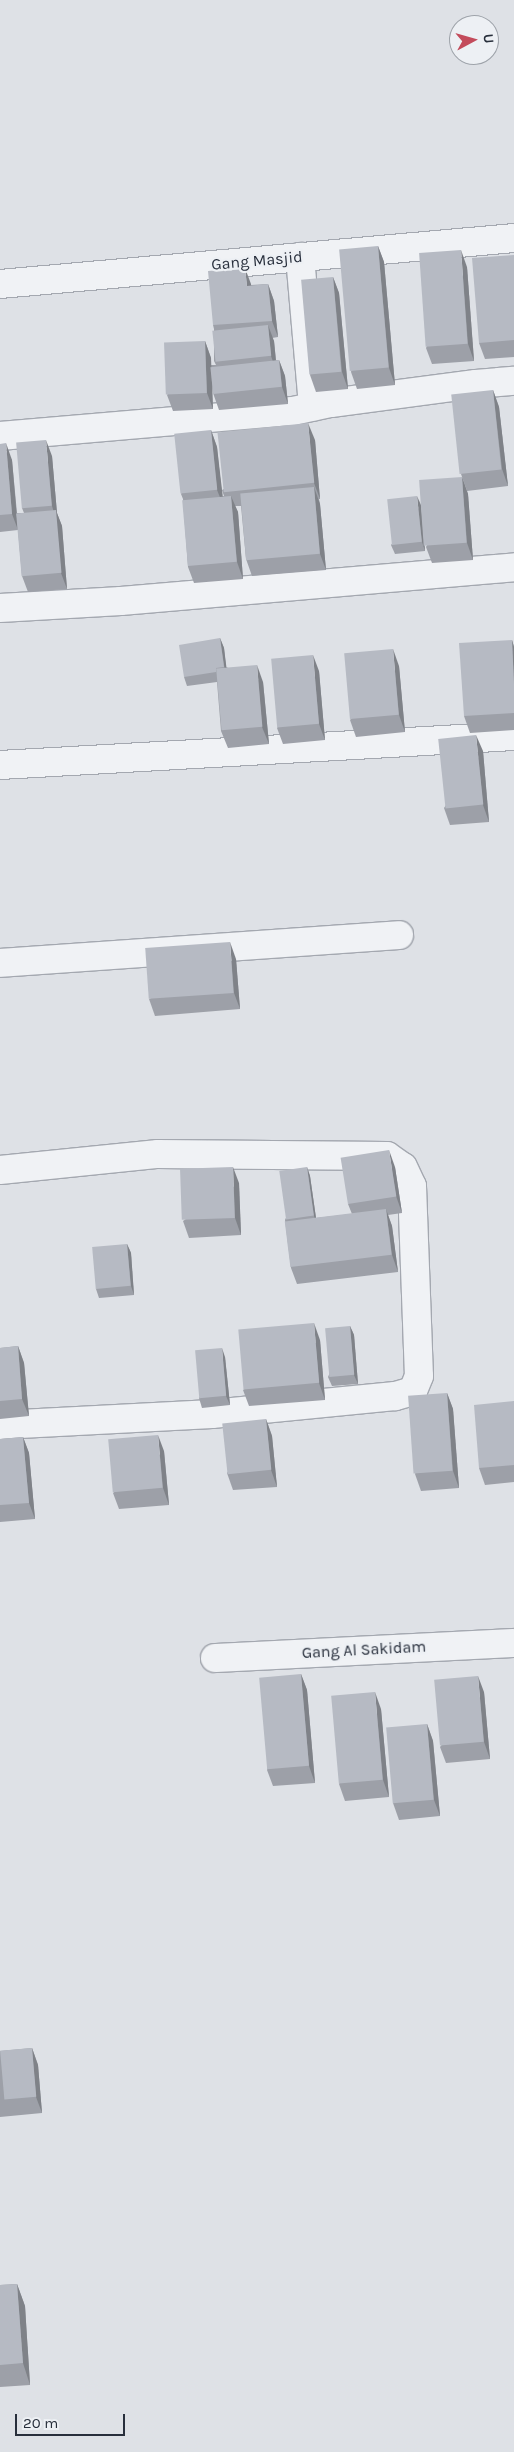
<!DOCTYPE html>
<html>
<head>
<meta charset="utf-8">
<style>
	body { margin:0 }
	#map { position:relative; width:514px; height:2452px; overflow:hidden; background:#dee1e6; font-family:Karla,sans-serif }
	div>[style] { position:absolute }
	[style*='--x'] { left:calc(var(--x)*1px); top:calc(var(--y)*1px); width:calc(var(--w)*1px); rotate:calc(var(--a)*1deg) }
	.roads { filter:drop-shadow(1px 0 #a4a8b0) drop-shadow(-1px 0 #a4a8b0) drop-shadow(0 1px #a4a8b0) drop-shadow(0 -1px #a4a8b0) }
	.street>* { height:28px; margin:-14px; padding:0 14px; transform-origin:14px; border-radius:14px; background:#f0f2f5 }
	.wall>* { inset:0; background:#9da0a8 }
	.shaded-wall>* { inset:0; background:#7f8288 }
	.building>* { inset:0; background:#b6bac3; transform-origin:0 0 }
	span { translate:-50% -50%; white-space:nowrap; text-align:center; line-height:1.15; -webkit-text-stroke:4.5px #edf0f4; paint-order:stroke }
	.street-label { font-size:16px; color:#282f3c }
	.north { position:absolute; left:449px; top:15px; width:50px; height:50px; box-sizing:border-box; background:#edf0f4; border:1px solid #9ea3aa; border-radius:50%; rotate:84deg; font-size:14px; font-weight:700; line-height:20px; text-align:center; color:#282f3c }
	.north::after { content:''; display:block; margin:auto; width:18px; height:22px; background:#c34b5b; clip-path:polygon(50% 0,100% 100%,50% 72%,0 100%) }
	.scale { position:absolute; left:15px; top:2414px; width:110px; height:22px; box-sizing:border-box; border:2px solid #282f3c; border-top:0; padding-left:6px; font-size:15px; line-height:18px; white-space:nowrap; color:#282f3c; -webkit-text-stroke:4px #edf0f4; paint-order:stroke }
</style>
</head>
<body>
<div id="map">
	<div class="roads">
		<div class="street">
			<i style="--x:300;--y:257;--w:150;--a:85"></i>
			<i style="--x:0;--y:284;--w:516;--a:-5.11"></i>
			<i style="--x:0;--y:436;--w:294;--a:-4.9"></i>
			<i style="--x:293;--y:411;--w:39;--a:-12"></i>
			<i style="--x:331;--y:403;--w:146;--a:-7.5"></i>
			<i style="--x:476;--y:384;--w:38;--a:-5"></i>
			<i style="--x:0;--y:608;--w:121;--a:-3.3"></i>
			<i style="--x:121;--y:601;--w:394;--a:-4.9"></i>
			<i style="--x:0;--y:765;--w:515;--a:-3.23"></i>
			<i style="--x:0;--y:963;--w:400;--a:-4"></i>
			<i style="--x:0;--y:1170;--w:159;--a:-5.8"></i>
			<i style="--x:158;--y:1154;--w:229;--a:0.5"></i>
			<i style="--x:387;--y:1156;--w:19;--a:35"></i>
			<i style="--x:403;--y:1167;--w:21;--a:65"></i>
			<i style="--x:412;--y:1186;--w:190;--a:87.9"></i>
			<i style="--x:419;--y:1376;--w:16;--a:112"></i>
			<i style="--x:413;--y:1391;--w:19;--a:164"></i>
			<i style="--x:395;--y:1396;--w:184;--a:174.4"></i>
			<i style="--x:212;--y:1414;--w:212;--a:177"></i>
			<i style="--x:215;--y:1658;--w:299;--a:-2.9"></i>
		</div>
	</div>
	<div class="wall">
		<i style="clip-path:polygon(378px 246px,384px 262px,395px 385px,357px 389px,351px 372px)"></i>
		<i style="clip-path:polygon(514px 255px,514px 357px,485px 359px,479px 343px)"></i>
		<i style="clip-path:polygon(467px 267px,474px 361px,432px 364px,426px 348px)"></i>
		<i style="clip-path:polygon(333px 277px,339px 293px,348px 389px,316px 392px,310px 375px)"></i>
		<i style="clip-path:polygon(251px 284px,251px 285px,268px 284px,274px 301px,278px 337px,272px 338px,274px 341px,276px 360px,279px 360px,285px 376px,288px 404px,219px 410px,213px 393px,212px 387px,213px 409px,173px 411px,167px 395px,205px 341px,211px 358px,211px 365px,216px 365px,214px 361px,214px 329px,213px 325px)"></i>
		<i style="clip-path:polygon(493px 390px,499px 407px,508px 486px,467px 491px,461px 474px)"></i>
		<i style="clip-path:polygon(211px 430px,217px 447px,222px 496px,224px 496px,222px 490px,315px 440px,320px 499px,319px 499px,320px 504px,326px 570px,252px 576px,246px 559px,241px 506px,235px 506px,238px 512px,243px 579px,194px 583px,188px 567px,183px 499px,181px 494px)"></i>
		<i style="clip-path:polygon(0 444px,12px 460px,17px 513px,24px 513px,22px 508px,52px 456px,57px 513px,62px 526px,67px 589px,28px 592px,22px 576px,18px 530px,0 532px)"></i>
		<i style="clip-path:polygon(462px 477px,468px 494px,473px 560px,432px 563px,426px 547px)"></i>
		<i style="clip-path:polygon(421px 505px,425px 551px,395px 554px,391px 545px)"></i>
		<i style="clip-path:polygon(220px 638px,224px 648px,226px 667px,263px 682px,269px 744px,228px 748px,221px 731px,217px 682px,187px 686px,184px 677px)"></i>
		<i style="clip-path:polygon(512px 640px,514px 647px,514px 730px,470px 733px,464px 716px)"></i>
		<i style="clip-path:polygon(399px 666px,405px 732px,356px 737px,350px 720px)"></i>
		<i style="clip-path:polygon(319px 671px,325px 740px,283px 744px,277px 728px)"></i>
		<i style="clip-path:polygon(483px 751px,489px 822px,450px 825px,444px 808px)"></i>
		<i style="clip-path:polygon(236px 959px,240px 1009px,155px 1016px,149px 999px)"></i>
		<i style="clip-path:polygon(307px 1167px,310px 1176px,316px 1218px,352px 1214px,348px 1204px,395px 1167px,402px 1213px,388px 1215px,392px 1226px,398px 1272px,297px 1284px,291px 1268px,285px 1220px)"></i>
		<i style="clip-path:polygon(239px 1183px,241px 1235px,189px 1238px,183px 1221px)"></i>
		<i style="clip-path:polygon(127px 1244px,131px 1253px,134px 1295px,99px 1298px,96px 1289px)"></i>
		<i style="clip-path:polygon(350px 1326px,354px 1335px,358px 1384px,332px 1386px,328px 1377px)"></i>
		<i style="clip-path:polygon(320px 1340px,325px 1400px,249px 1406px,243px 1390px)"></i>
		<i style="clip-path:polygon(18px 1346px,24px 1363px,29px 1416px,0 1419px,0 1348px)"></i>
		<i style="clip-path:polygon(225px 1357px,230px 1405px,202px 1408px,199px 1398px)"></i>
		<i style="clip-path:polygon(447px 1393px,453px 1409px,459px 1488px,421px 1491px,415px 1474px)"></i>
		<i style="clip-path:polygon(514px 1401px,514px 1482px,485px 1485px,479px 1468px)"></i>
		<i style="clip-path:polygon(266px 1419px,272px 1436px,277px 1487px,233px 1490px,227px 1473px)"></i>
		<i style="clip-path:polygon(23px 1437px,29px 1453px,35px 1519px,0 1522px,0 1439px)"></i>
		<i style="clip-path:polygon(164px 1451px,169px 1505px,119px 1509px,113px 1493px)"></i>
		<i style="clip-path:polygon(301px 1674px,307px 1690px,315px 1783px,273px 1786px,267px 1770px)"></i>
		<i style="clip-path:polygon(484px 1692px,490px 1759px,446px 1763px,440px 1747px)"></i>
		<i style="clip-path:polygon(381px 1709px,389px 1797px,345px 1801px,339px 1784px)"></i>
		<i style="clip-path:polygon(427px 1724px,433px 1741px,440px 1816px,399px 1820px,393px 1803px)"></i>
		<i style="clip-path:polygon(32px 2048px,38px 2065px,42px 2113px,0 2117px,0 2051px)"></i>
		<i style="clip-path:polygon(17px 2284px,25px 2306px,30px 2385px,0 2387px,0 2285px)"></i>
	</div>
	<div class="shaded-wall">
		<i style="clip-path:polygon(378px 246px,384px 262px,395px 385px,389px 368px)"></i>
		<i style="clip-path:polygon(461px 250px,467px 267px,474px 361px,468px 344px)"></i>
		<i style="clip-path:polygon(245px 268px,251px 284px,253px 303px,247px 286px)"></i>
		<i style="clip-path:polygon(333px 277px,339px 293px,348px 389px,342px 372px)"></i>
		<i style="clip-path:polygon(268px 284px,274px 301px,278px 337px,272px 321px)"></i>
		<i style="clip-path:polygon(268px 325px,274px 341px,277px 373px,271px 356px)"></i>
		<i style="clip-path:polygon(205px 341px,211px 358px,213px 409px,207px 393px)"></i>
		<i style="clip-path:polygon(279px 360px,285px 376px,288px 404px,282px 387px)"></i>
		<i style="clip-path:polygon(493px 390px,499px 407px,508px 486px,502px 469px)"></i>
		<i style="clip-path:polygon(308px 423px,315px 440px,320px 499px,314px 483px)"></i>
		<i style="clip-path:polygon(211px 430px,217px 447px,224px 507px,217px 490px)"></i>
		<i style="clip-path:polygon(46px 440px,52px 456px,57px 513px,62px 526px,67px 589px,61px 573px,56px 519px,52px 506px)"></i>
		<i style="clip-path:polygon(6px 443px,12px 460px,18px 530px,12px 514px)"></i>
		<i style="clip-path:polygon(462px 477px,468px 494px,473px 560px,467px 543px)"></i>
		<i style="clip-path:polygon(314px 487px,320px 504px,326px 570px,320px 554px)"></i>
		<i style="clip-path:polygon(231px 496px,238px 512px,243px 579px,237px 562px)"></i>
		<i style="clip-path:polygon(417px 496px,421px 505px,425px 551px,422px 542px)"></i>
		<i style="clip-path:polygon(220px 638px,224px 648px,228px 680px,225px 671px)"></i>
		<i style="clip-path:polygon(512px 640px,514px 647px,514px 684px)"></i>
		<i style="clip-path:polygon(393px 649px,399px 666px,405px 732px,399px 715px)"></i>
		<i style="clip-path:polygon(313px 655px,319px 671px,325px 740px,319px 724px)"></i>
		<i style="clip-path:polygon(257px 665px,263px 682px,269px 744px,262px 727px)"></i>
		<i style="clip-path:polygon(476px 735px,483px 751px,489px 822px,483px 805px)"></i>
		<i style="clip-path:polygon(230px 942px,236px 959px,240px 1009px,234px 993px)"></i>
		<i style="clip-path:polygon(389px 1150px,395px 1167px,402px 1213px,396px 1196px)"></i>
		<i style="clip-path:polygon(233px 1167px,239px 1183px,241px 1235px,235px 1218px)"></i>
		<i style="clip-path:polygon(307px 1167px,310px 1176px,317px 1225px,314px 1216px)"></i>
		<i style="clip-path:polygon(386px 1209px,392px 1226px,398px 1272px,392px 1255px)"></i>
		<i style="clip-path:polygon(127px 1244px,131px 1253px,134px 1295px,131px 1286px)"></i>
		<i style="clip-path:polygon(314px 1323px,320px 1340px,325px 1400px,319px 1383px)"></i>
		<i style="clip-path:polygon(350px 1326px,354px 1335px,358px 1384px,354px 1375px)"></i>
		<i style="clip-path:polygon(18px 1346px,24px 1363px,29px 1416px,22px 1399px)"></i>
		<i style="clip-path:polygon(222px 1348px,225px 1357px,230px 1405px,226px 1396px)"></i>
		<i style="clip-path:polygon(447px 1393px,453px 1409px,459px 1488px,453px 1471px)"></i>
		<i style="clip-path:polygon(266px 1419px,272px 1436px,277px 1487px,271px 1470px)"></i>
		<i style="clip-path:polygon(158px 1435px,164px 1451px,169px 1505px,163px 1488px)"></i>
		<i style="clip-path:polygon(23px 1437px,29px 1453px,35px 1519px,29px 1503px)"></i>
		<i style="clip-path:polygon(301px 1674px,307px 1690px,315px 1783px,309px 1766px)"></i>
		<i style="clip-path:polygon(478px 1676px,484px 1692px,490px 1759px,484px 1742px)"></i>
		<i style="clip-path:polygon(375px 1692px,381px 1709px,389px 1797px,383px 1780px)"></i>
		<i style="clip-path:polygon(427px 1724px,433px 1741px,440px 1816px,434px 1800px)"></i>
		<i style="clip-path:polygon(32px 2048px,38px 2065px,42px 2113px,36px 2097px)"></i>
		<i style="clip-path:polygon(17px 2284px,25px 2306px,30px 2385px,23px 2363px)"></i>
	</div>
	<div class="building">
		<i style="left:378px;top:246px;width:122px;height:39px;rotate:85deg"></i>
		<i style="left:461px;top:250px;width:94px;height:42px;rotate:86deg"></i>
		<i style="clip-path:polygon(514px 255px,514px 340px,479px 343px,472px 258px)"></i>
		<i style="clip-path:polygon(245px 268px,247px 286px,268px 284px,272px 321px,213px 325px,208px 271px)"></i>
		<i style="left:333px;top:277px;width:95px;height:32px;rotate:85deg"></i>
		<i style="left:268px;top:325px;width:31px;height:56px;rotate:84deg"></i>
		<i style="left:205px;top:341px;width:52px;height:41px;rotate:88deg"></i>
		<i style="left:279px;top:360px;width:27px;height:69px;rotate:84deg"></i>
		<i style="left:493px;top:390px;width:80px;height:42px;rotate:84deg"></i>
		<i style="left:308px;top:423px;width:60px;height:91px;rotate:84deg"></i>
		<i style="left:211px;top:430px;width:60px;height:37px;rotate:84deg"></i>
		<i style="left:46px;top:440px;width:66px;height:30px;rotate:85deg"></i>
		<i style="clip-path:polygon(6px 443px,12px 514px,0 515px,0 444px)"></i>
		<i style="left:462px;top:477px;width:66px;height:43px;rotate:86deg"></i>
		<i style="left:314px;top:487px;width:67px;height:74px;rotate:85deg"></i>
		<i style="left:231px;top:496px;width:66px;height:49px;rotate:85deg"></i>
		<i style="left:417px;top:496px;width:46px;height:30px;rotate:84deg"></i>
		<i style="left:56px;top:510px;width:63px;height:40px;rotate:85deg"></i>
		<i style="clip-path:polygon(220px 638px,224px 667px,216px 668px,216px 672px,184px 677px,179px 645px)"></i>
		<i style="clip-path:polygon(512px 640px,514px 684px,514px 713px,464px 716px,459px 643px)"></i>
		<i style="left:393px;top:649px;width:66px;height:49px;rotate:85deg"></i>
		<i style="left:313px;top:655px;width:69px;height:42px;rotate:85deg"></i>
		<i style="left:257px;top:665px;width:62px;height:41px;rotate:85deg"></i>
		<i style="left:476px;top:735px;width:70px;height:38px;rotate:84deg"></i>
		<i style="left:230px;top:942px;width:51px;height:85px;rotate:86deg"></i>
		<i style="left:389px;top:1150px;width:47px;height:49px;rotate:81deg"></i>
		<i style="left:233px;top:1167px;width:51px;height:53px;rotate:88deg"></i>
		<i style="left:307px;top:1167px;width:49px;height:28px;rotate:82deg"></i>
		<i style="left:386px;top:1209px;width:46px;height:102px;rotate:83deg"></i>
		<i style="left:127px;top:1244px;width:42px;height:35px;rotate:85deg"></i>
		<i style="left:314px;top:1323px;width:60px;height:76px;rotate:85deg"></i>
		<i style="left:350px;top:1326px;width:49px;height:25px;rotate:85deg"></i>
		<i style="clip-path:polygon(18px 1346px,22px 1399px,0 1401px,0 1348px)"></i>
		<i style="left:222px;top:1348px;width:48px;height:27px;rotate:85deg"></i>
		<i style="left:447px;top:1393px;width:78px;height:39px;rotate:86deg"></i>
		<i style="clip-path:polygon(514px 1401px,514px 1465px,479px 1468px,474px 1405px)"></i>
		<i style="left:266px;top:1419px;width:51px;height:44px;rotate:84deg"></i>
		<i style="left:158px;top:1435px;width:53px;height:50px;rotate:85deg"></i>
		<i style="clip-path:polygon(23px 1437px,29px 1503px,0 1505px,0 1439px)"></i>
		<i style="left:301px;top:1674px;width:92px;height:42px;rotate:85deg"></i>
		<i style="left:478px;top:1676px;width:66px;height:44px;rotate:85deg"></i>
		<i style="left:375px;top:1692px;width:88px;height:44px;rotate:85deg"></i>
		<i style="left:427px;top:1724px;width:76px;height:41px;rotate:85deg"></i>
		<i style="left:32px;top:2048px;width:49px;height:32px;rotate:85deg"></i>
		<i style="clip-path:polygon(17px 2284px,23px 2363px,0 2365px,0 2285px)"></i>
	</div>
	<div class="street-label">
		<span style="left:257px;top:261px;rotate:-5deg">Gang Masjid</span>
		<span style="left:364px;top:1650px;rotate:-3deg">Gang Al Sakidam</span>
	</div>
	<div class="north">U</div>
	<div class="scale">20 m</div>
</div>
</body>
</html>
